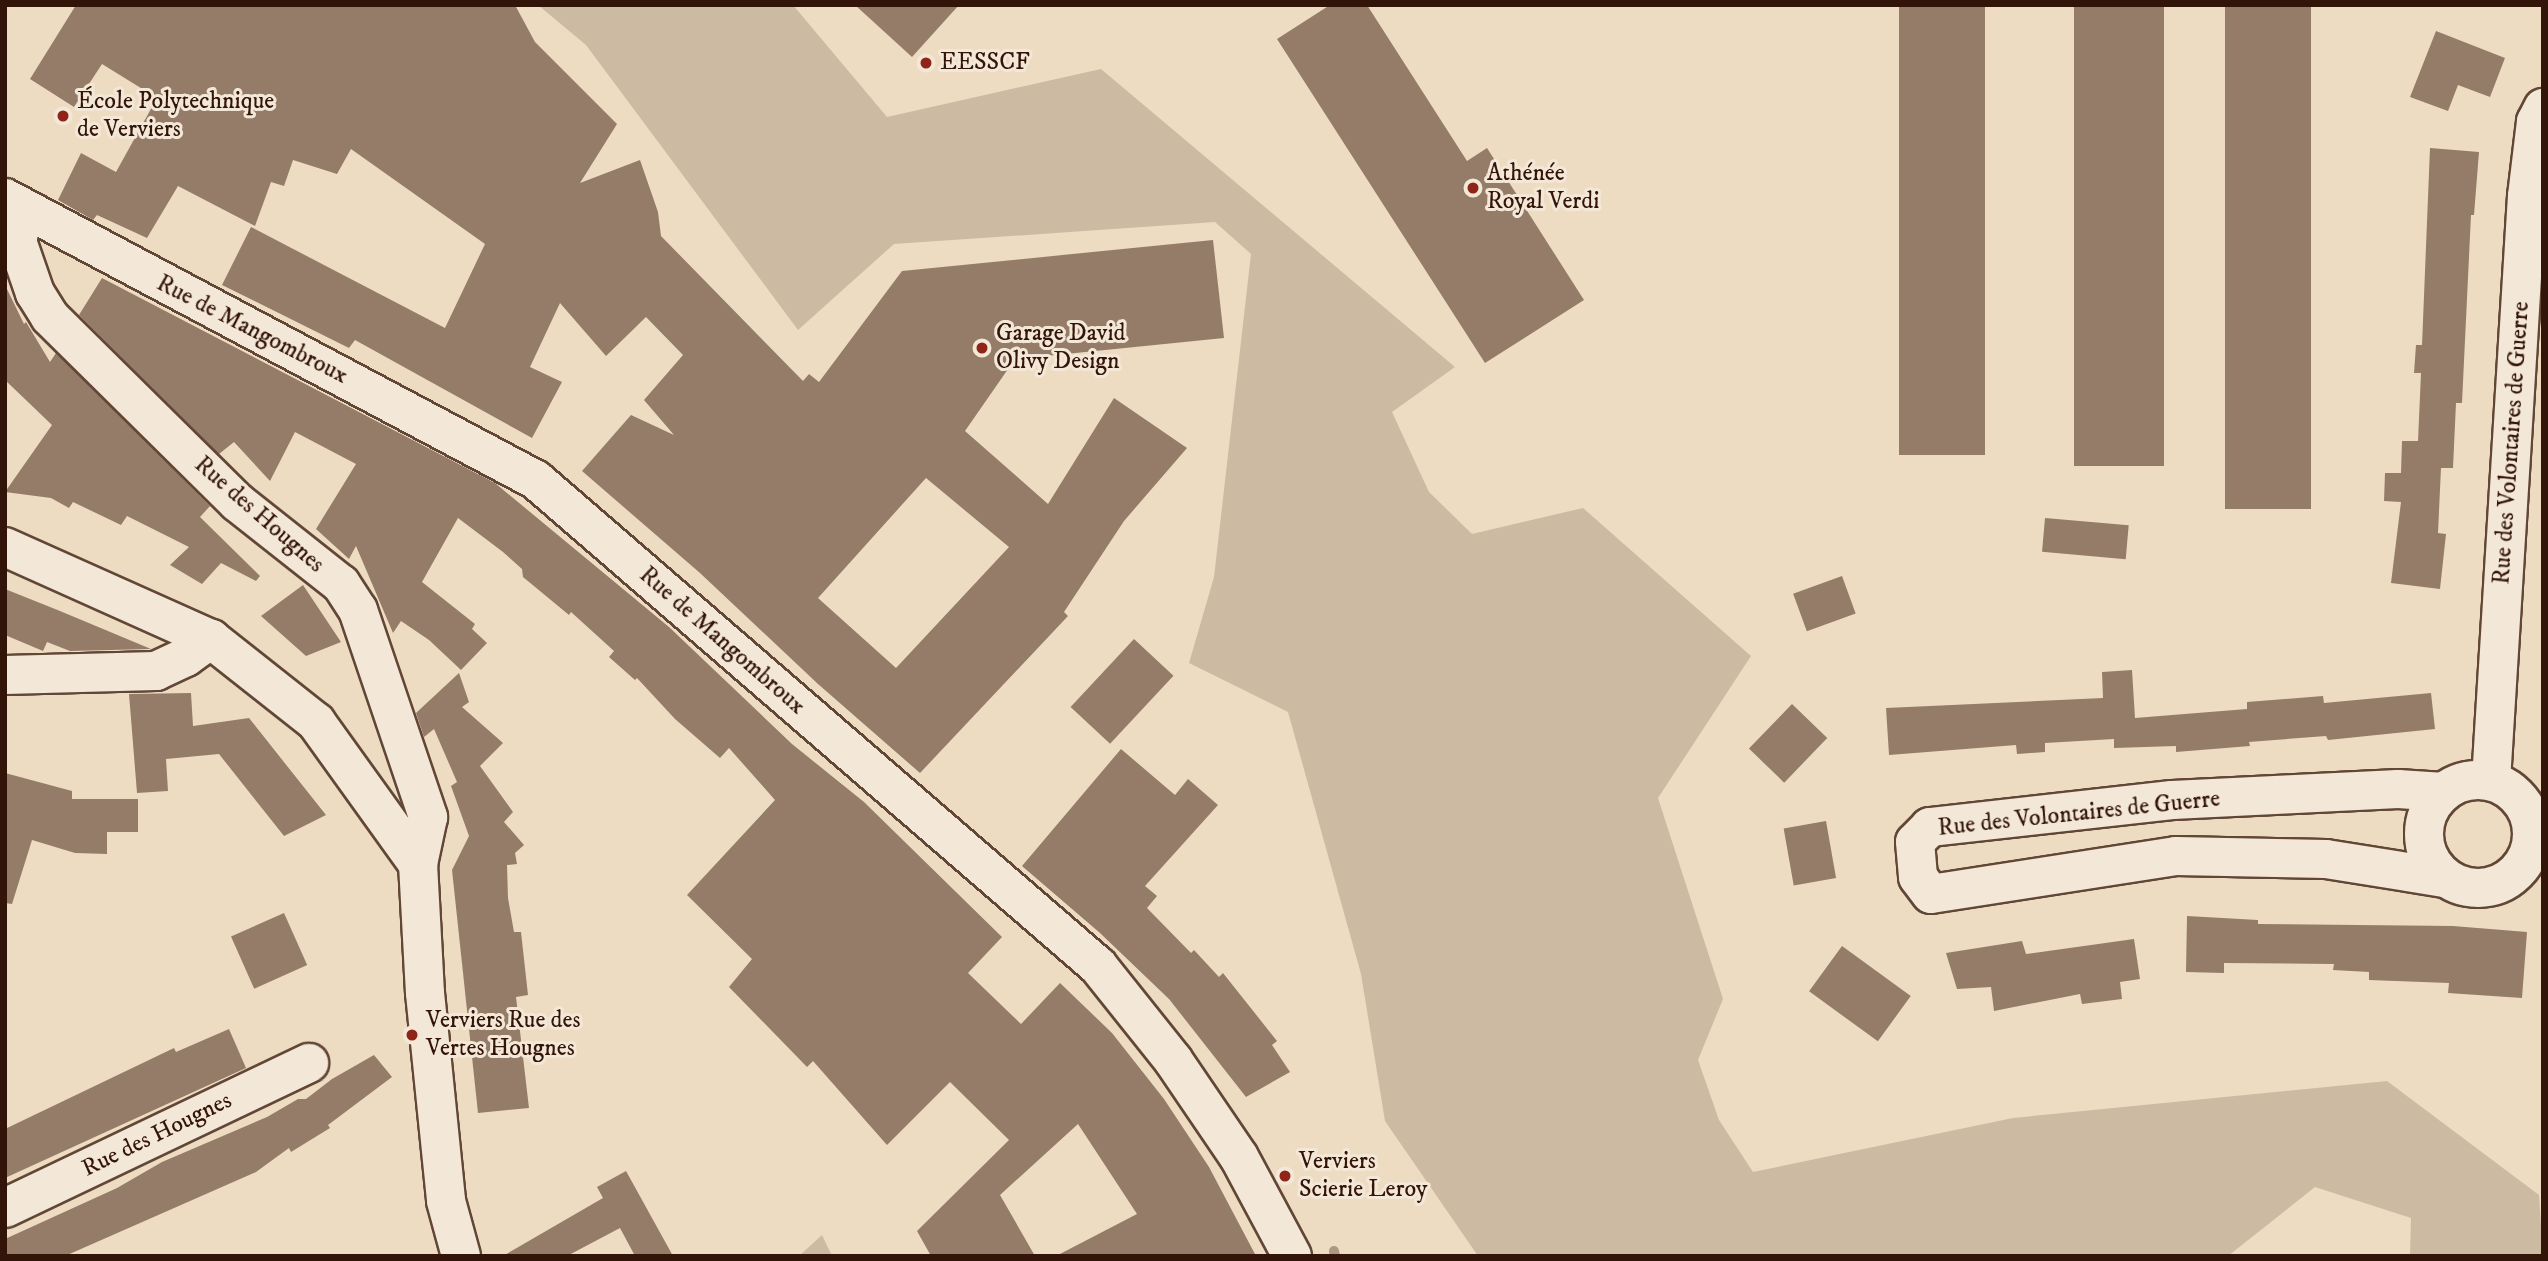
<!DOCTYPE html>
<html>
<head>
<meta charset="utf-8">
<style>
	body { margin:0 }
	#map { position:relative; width:2548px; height:1261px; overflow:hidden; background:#eddcc2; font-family:"IM FELL DW Pica",serif }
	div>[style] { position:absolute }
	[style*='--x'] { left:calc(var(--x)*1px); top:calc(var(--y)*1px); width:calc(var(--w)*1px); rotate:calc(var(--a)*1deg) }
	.green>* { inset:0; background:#cdbaa2 }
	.stream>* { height:10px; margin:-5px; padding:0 5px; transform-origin:5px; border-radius:5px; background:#ae9883 }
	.building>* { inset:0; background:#947c69; transform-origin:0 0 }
	.roads { filter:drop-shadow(2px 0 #624636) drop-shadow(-2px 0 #624636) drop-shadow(0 2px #624636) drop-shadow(0 -2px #624636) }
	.minor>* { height:38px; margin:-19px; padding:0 19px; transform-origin:19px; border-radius:19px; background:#f3e8d7 }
	.minor>.ring { margin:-19px; padding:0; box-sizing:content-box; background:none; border:38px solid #f3e8d7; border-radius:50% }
	.tertiary>* { height:38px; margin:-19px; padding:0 19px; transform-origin:19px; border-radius:19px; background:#f3e8d7 }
	.secondary>* { height:38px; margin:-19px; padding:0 19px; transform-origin:19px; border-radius:19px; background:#f3e8d7 }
	.dots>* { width:19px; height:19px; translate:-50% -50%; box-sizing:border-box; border:4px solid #f3e8d7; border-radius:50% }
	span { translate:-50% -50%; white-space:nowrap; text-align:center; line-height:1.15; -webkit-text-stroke:6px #f3e8d7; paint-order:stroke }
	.poi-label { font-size:24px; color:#331408 }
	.left { translate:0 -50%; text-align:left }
	.street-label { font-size:24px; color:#331408 }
	.frame { position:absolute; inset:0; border:7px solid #331408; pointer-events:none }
</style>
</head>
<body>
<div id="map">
	<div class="green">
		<i style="clip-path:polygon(538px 5px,793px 5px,887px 117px,1101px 69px,1455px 367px,1392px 412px,1429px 492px,1472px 534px,1583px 508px,1751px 656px,1658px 798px,1723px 999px,1698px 1060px,1719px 1120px,1753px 1172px,2013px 1118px,2387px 1081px,2539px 1195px,2543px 1256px,2410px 1256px,2411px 1218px,2315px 1187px,2228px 1256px,1478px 1256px,1385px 1121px,1361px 974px,1288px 712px,1189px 663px,1214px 577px,1251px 254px,1215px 222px,894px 244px,798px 330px,586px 45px)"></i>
		<i style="clip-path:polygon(822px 1235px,832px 1256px,799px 1256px)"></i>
	</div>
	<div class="stream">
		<i style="--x:1334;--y:1251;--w:5;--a:79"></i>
	</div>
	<div class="building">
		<i style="clip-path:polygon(evenodd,76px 5px,515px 5px,535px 42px,617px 124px,580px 183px,640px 160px,658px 212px,661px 236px,803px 381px,809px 374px,819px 382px,902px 271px,1213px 240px,1224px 338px,1015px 359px,965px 431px,1048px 504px,1114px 398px,1187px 448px,1124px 521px,1064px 612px,1068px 616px,920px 773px,818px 684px,700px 573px,582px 471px,631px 415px,674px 435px,644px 400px,683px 355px,646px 317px,606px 356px,560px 303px,530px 367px,562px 382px,532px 438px,355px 340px,349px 348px,222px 285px,251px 227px,445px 328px,485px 244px,351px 149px,337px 174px,293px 160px,284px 186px,271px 182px,255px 226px,178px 186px,147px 238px,97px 215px,93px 220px,58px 200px,81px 153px,116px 172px,157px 98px,102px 64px,74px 107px,30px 79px,76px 5px,926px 478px,1009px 547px,896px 668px,818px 598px,926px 478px)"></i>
		<i style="clip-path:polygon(855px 5px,959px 5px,912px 57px)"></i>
		<i style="clip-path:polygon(1330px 5px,1367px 5px,1467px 161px,1487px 148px,1584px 300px,1485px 363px,1277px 39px)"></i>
		<i style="left:1899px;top:5px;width:86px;height:450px"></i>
		<i style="left:2074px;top:5px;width:90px;height:461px"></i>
		<i style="left:2225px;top:5px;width:86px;height:504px"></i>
		<i style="clip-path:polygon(2436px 31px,2505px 58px,2490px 97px,2458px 85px,2448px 111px,2410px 97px)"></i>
		<i style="clip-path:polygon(2430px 148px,2479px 152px,2474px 215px,2471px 215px,2462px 403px,2456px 403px,2453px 468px,2441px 468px,2438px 533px,2446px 534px,2440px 589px,2391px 583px,2401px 502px,2384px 501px,2385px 473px,2401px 473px,2402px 441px,2418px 441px,2421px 373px,2414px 373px,2416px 345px,2422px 345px)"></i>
		<i style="clip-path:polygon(102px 278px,495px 483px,669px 627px,792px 744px,864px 802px,1002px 937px,968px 973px,1021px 1024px,1060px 983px,1112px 1033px,1164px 1099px,1209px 1167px,1256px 1256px,1056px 1256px,1137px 1214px,1078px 1124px,1000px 1195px,1035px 1256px,931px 1256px,917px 1231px,1009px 1140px,950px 1082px,887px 1145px,813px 1061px,807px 1067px,729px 987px,752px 959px,687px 895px,775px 800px,729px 748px,720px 758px,675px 719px,637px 678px,635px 680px,609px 657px,614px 651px,571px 612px,569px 615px,523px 577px,522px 569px,503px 552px,458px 518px,422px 582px,475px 624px,472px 629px,487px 643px,461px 670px,429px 640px,401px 621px,393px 633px,356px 546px,349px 559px,316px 529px,356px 464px,295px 432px,270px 481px,234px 442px,219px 454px,79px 315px)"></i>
		<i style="clip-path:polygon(5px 285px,24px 324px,26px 322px,50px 362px,56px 353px,210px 506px,200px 517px,260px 576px,256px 581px,221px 563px,202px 584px,170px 565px,189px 547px,127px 516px,121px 525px,73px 502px,69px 508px,51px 498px,5px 492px,52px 425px,5px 380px)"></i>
		<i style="left:2045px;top:518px;width:84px;height:34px;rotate:5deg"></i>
		<i style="left:1842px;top:576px;width:40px;height:52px;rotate:70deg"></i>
		<i style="clip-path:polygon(303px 585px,341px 642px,306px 656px,261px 616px)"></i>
		<i style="clip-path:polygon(5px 589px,60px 611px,151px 649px,70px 651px,47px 642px,43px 651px,5px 635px)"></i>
		<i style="left:1134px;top:639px;width:54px;height:93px;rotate:43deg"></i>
		<i style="clip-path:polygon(2132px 670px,2135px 718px,2247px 709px,2247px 702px,2323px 696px,2324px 703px,2431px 693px,2435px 729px,2328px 740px,2326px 736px,2249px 742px,2250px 746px,2176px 752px,2176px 746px,2114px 748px,2114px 739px,2045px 743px,2045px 752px,2017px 754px,2016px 745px,1889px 755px,1886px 708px,2103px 698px,2102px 672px)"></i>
		<i style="clip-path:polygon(459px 673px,469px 702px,462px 707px,503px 743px,480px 766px,513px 812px,504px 822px,524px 845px,515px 853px,517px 864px,507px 865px,508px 898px,514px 932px,521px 932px,528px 995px,516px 997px,529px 1108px,478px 1113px,452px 870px,469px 836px,451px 786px,457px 782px,434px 729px,424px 737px,416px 713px)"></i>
		<i style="clip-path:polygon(191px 693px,193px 726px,249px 718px,326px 815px,284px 836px,219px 754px,166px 759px,168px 791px,137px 793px,129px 694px)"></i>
		<i style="left:1792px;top:704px;width:49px;height:62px;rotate:44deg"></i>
		<i style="clip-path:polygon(1121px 749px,1175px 795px,1188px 779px,1218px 805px,1145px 886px,1157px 896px,1147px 908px,1191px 953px,1194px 950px,1219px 977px,1223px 973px,1277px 1041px,1272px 1045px,1290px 1072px,1246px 1097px,1169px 999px,1100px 933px,1022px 866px)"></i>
		<i style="clip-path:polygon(5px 773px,72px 791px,72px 799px,138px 799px,138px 832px,107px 832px,107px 854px,75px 853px,32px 840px,12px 904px,5px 903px)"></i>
		<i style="left:1826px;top:821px;width:58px;height:43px;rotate:80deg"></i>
		<i style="left:284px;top:913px;width:57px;height:58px;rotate:66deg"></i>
		<i style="clip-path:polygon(2187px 916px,2258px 920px,2258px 924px,2453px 926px,2527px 932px,2522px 998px,2448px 993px,2449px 983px,2369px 980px,2369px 972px,2333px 970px,2334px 964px,2224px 963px,2224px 973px,2186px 972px)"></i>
		<i style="clip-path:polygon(2134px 939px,2140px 979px,2120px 982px,2122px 999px,2082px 1004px,2080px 994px,1994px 1011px,1991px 987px,1957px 989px,1946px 953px,2022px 941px,2026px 954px)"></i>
		<i style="left:1842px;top:946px;width:85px;height:56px;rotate:36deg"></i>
		<i style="clip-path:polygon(229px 1029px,246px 1068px,5px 1178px,5px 1129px,174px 1048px,176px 1052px)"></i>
		<i style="clip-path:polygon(374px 1055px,392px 1077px,328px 1125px,330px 1128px,291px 1152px,289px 1148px,256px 1172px,65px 1256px,5px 1256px,5px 1239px,117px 1188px,162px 1162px,267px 1117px,298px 1099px,306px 1099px,332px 1079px)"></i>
		<i style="clip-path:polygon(626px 1171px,673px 1256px,635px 1256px,620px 1228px,567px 1256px,503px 1256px,603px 1198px,597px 1187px)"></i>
	</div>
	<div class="roads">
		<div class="minor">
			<i style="--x:24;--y:209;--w:33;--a:102"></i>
			<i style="--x:17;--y:241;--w:55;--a:70.9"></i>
			<i style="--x:35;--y:293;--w:28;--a:58"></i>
			<i style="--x:50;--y:317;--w:263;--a:44.7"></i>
			<i style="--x:237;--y:502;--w:132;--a:38.3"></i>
			<i style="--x:341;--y:584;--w:31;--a:57"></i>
			<i style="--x:358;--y:610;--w:219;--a:71.3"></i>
			<i style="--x:428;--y:817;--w:48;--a:102"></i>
			<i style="--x:5;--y:675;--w:151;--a:-1.5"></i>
			<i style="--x:156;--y:671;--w:33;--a:-25"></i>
			<i style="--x:186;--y:657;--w:31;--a:-36"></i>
			<i class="ring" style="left:2424px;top:780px;width:70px;height:70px"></i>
			<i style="--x:2491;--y:781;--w:586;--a:-86.48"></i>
			<i style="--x:2527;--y:196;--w:75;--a:-83.1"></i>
			<i style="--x:2536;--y:122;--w:16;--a:-63"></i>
			<i style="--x:2444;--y:792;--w:46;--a:-176.3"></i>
			<i style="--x:2398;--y:789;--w:226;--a:177.2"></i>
			<i style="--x:2172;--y:800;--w:244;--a:173.6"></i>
			<i style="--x:1930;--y:827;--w:21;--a:135"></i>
			<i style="--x:1915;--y:842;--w:35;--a:85"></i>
			<i style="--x:1918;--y:877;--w:21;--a:53"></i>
			<i style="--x:1931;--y:894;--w:248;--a:-8.8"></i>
			<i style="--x:2176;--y:856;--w:150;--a:1.1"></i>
			<i style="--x:2326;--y:859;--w:121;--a:9.1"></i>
			<i style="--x:5;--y:1208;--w:337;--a:-25.5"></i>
		</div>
		<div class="tertiary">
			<i style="--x:5;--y:547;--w:226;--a:24.1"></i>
			<i style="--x:211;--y:639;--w:134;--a:38.3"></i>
			<i style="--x:316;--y:722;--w:175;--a:54.3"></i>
			<i style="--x:418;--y:864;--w:129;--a:86.9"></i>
			<i style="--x:425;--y:993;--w:209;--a:84.2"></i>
			<i style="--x:446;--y:1201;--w:57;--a:74.7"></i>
		</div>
		<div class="secondary">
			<i style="--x:5;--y:198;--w:601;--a:27.97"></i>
			<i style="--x:536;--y:480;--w:743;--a:40.85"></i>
			<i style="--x:1098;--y:966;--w:120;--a:51.4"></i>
			<i style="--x:1173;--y:1060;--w:117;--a:55.8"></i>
			<i style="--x:1239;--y:1157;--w:112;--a:61.8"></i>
		</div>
	</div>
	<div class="dots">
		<i style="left:926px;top:63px;background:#8f2418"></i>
		<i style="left:63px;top:116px;background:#8f2418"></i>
		<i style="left:1473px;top:188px;background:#8f2418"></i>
		<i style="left:982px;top:348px;background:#8f2418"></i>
		<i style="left:412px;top:1035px;background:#8f2418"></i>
		<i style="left:1285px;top:1176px;background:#8f2418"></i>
	</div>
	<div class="poi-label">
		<span class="left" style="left:940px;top:63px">EESSCF</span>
		<span class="left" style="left:77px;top:116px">École Polytechnique<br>de Verviers</span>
		<span class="left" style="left:1487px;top:188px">Athénée<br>Royal Verdi</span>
		<span class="left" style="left:996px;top:348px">Garage David<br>Olivy Design</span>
		<span class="left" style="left:426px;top:1035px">Verviers Rue des<br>Vertes Hougnes</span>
		<span class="left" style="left:1299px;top:1176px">Verviers<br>Scierie Leroy</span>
	</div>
	<div class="street-label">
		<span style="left:252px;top:330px;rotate:27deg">Rue de Mangombroux</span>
		<span style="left:2512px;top:443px;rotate:-86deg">Rue des Volontaires de Guerre</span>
		<span style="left:259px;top:515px;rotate:41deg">Rue des Hougnes</span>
		<span style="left:722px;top:641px;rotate:41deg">Rue de Mangombroux</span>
		<span style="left:2079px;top:814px;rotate:-6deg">Rue des Volontaires de Guerre</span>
		<span style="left:157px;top:1135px;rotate:-26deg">Rue des Hougnes</span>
	</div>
	<div class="frame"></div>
</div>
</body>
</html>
